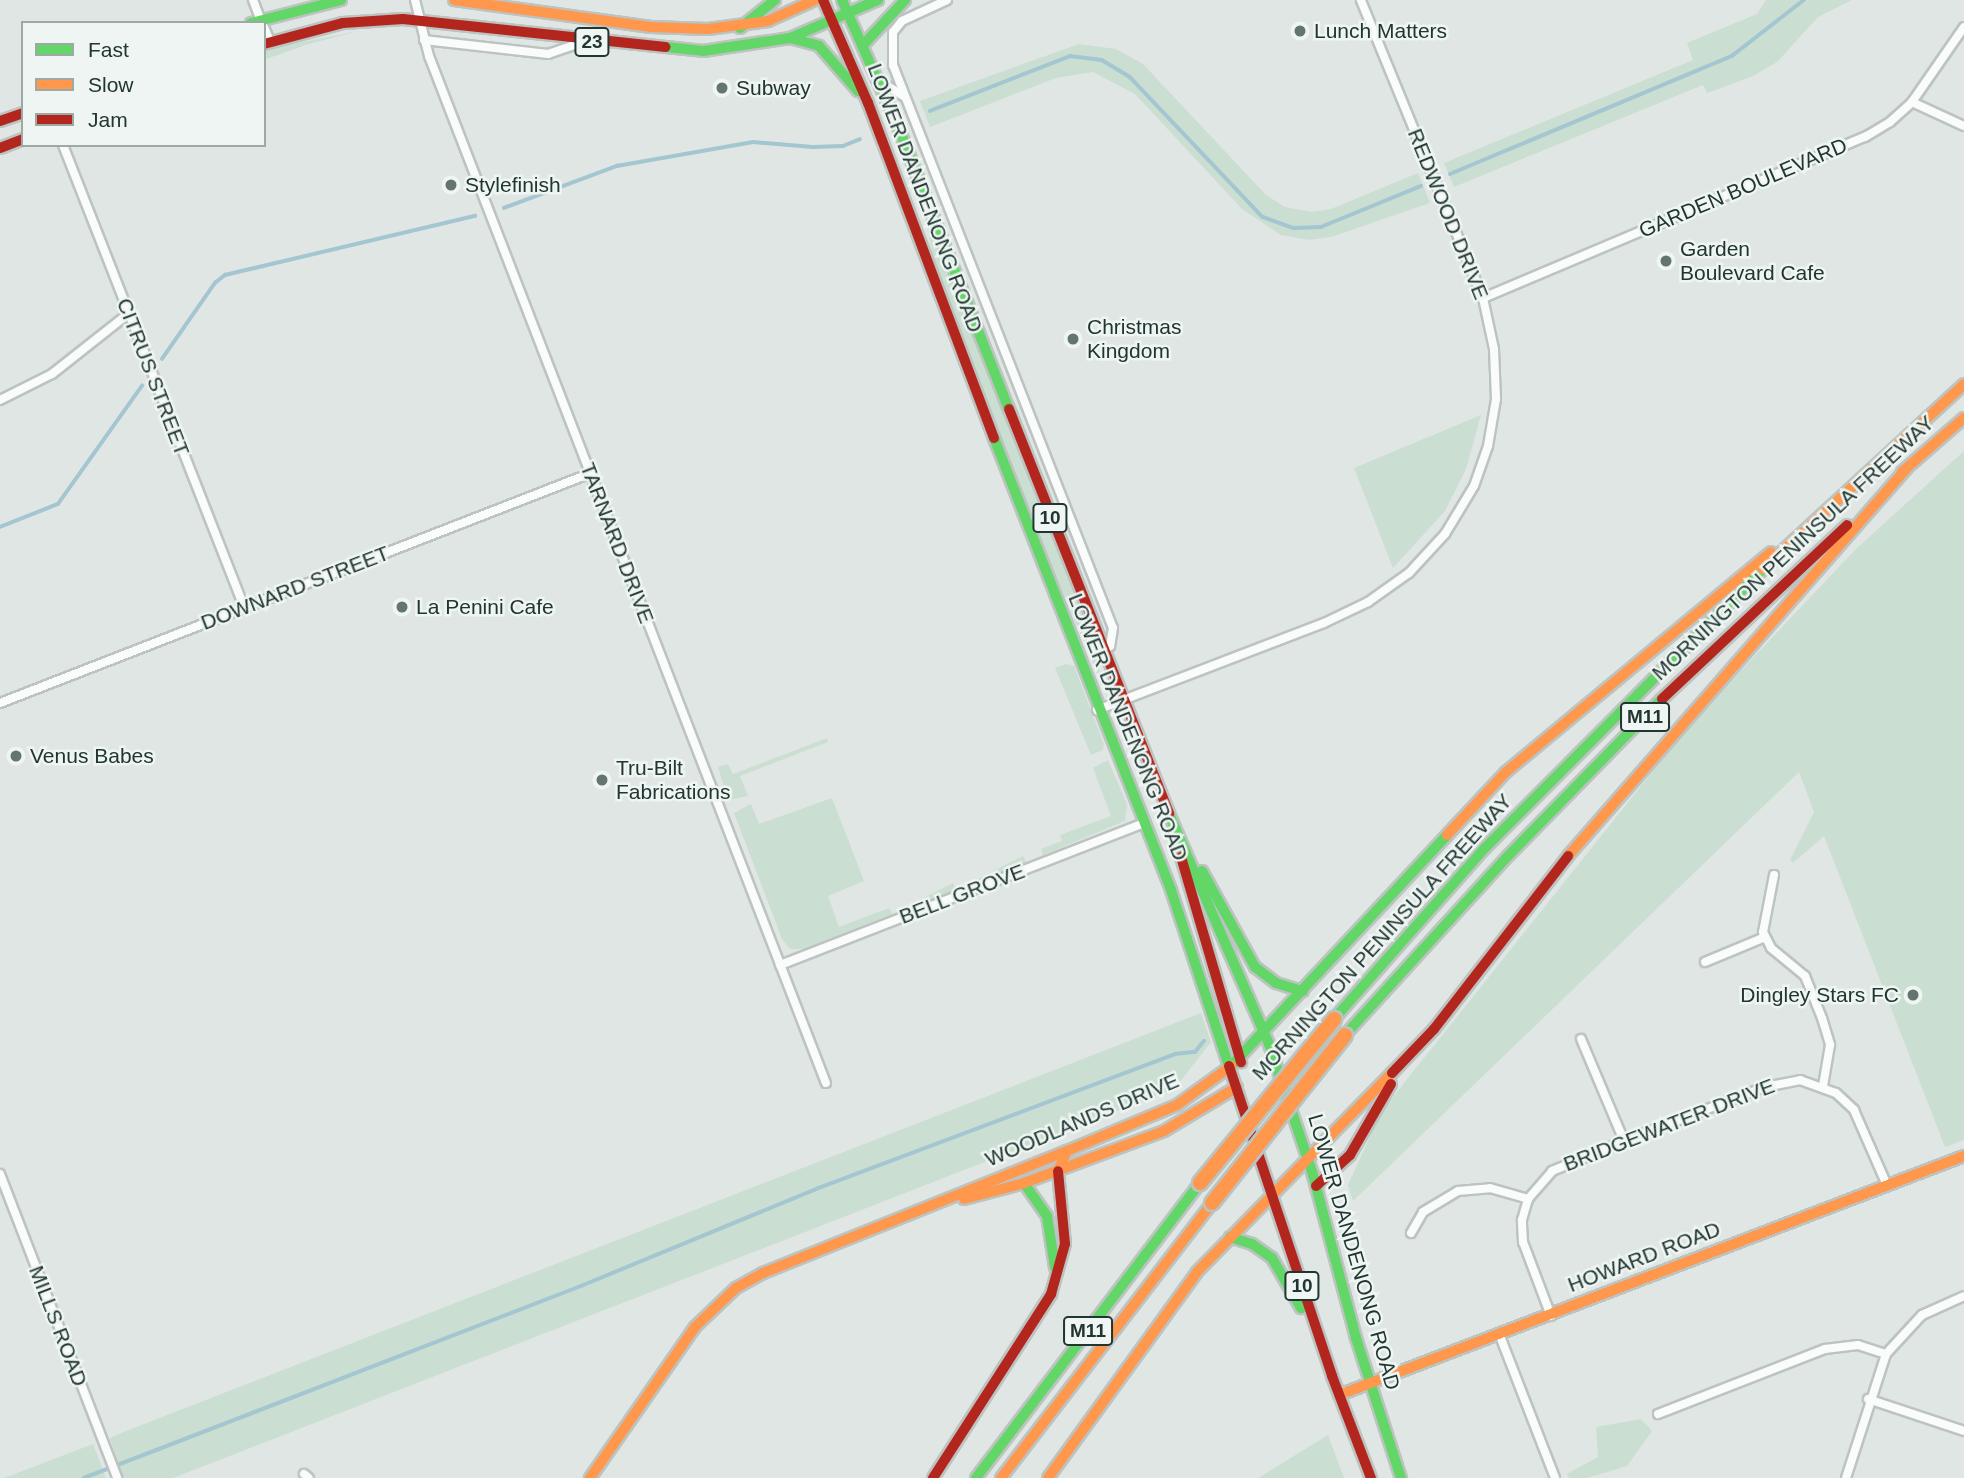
<!DOCTYPE html>
<html>
<head>
<meta charset="utf-8">
<style>
	body { margin:0 }
	#map { position:relative; width:1964px; height:1478px; overflow:hidden; background:#e0e6e3; font-family:Arial,sans-serif }
	div>[style] { position:absolute }
	[style*='--x'] { left:calc(var(--x)*1px); top:calc(var(--y)*1px); width:calc(var(--w)*1px); rotate:calc(var(--a)*1deg) }
	.green>* { inset:0; background:#cbded2; transform-origin:0 0 }
	.stream>* { height:3.5px; margin:-1.75px; padding:0 1.75px; transform-origin:1.75px; border-radius:1.75px; background:#a4c6d0 }
	.roads { filter:drop-shadow(2px 0 #bdc3c0) drop-shadow(-2px 0 #bdc3c0) drop-shadow(0 2px #bdc3c0) drop-shadow(0 -2px #bdc3c0) }
	.street>* { height:8px; margin:-4px; padding:0 4px; transform-origin:4px; border-radius:4px; background:#fafbfb }
	.fast>* { height:10px; margin:-5px; padding:0 5px; transform-origin:5px; border-radius:5px; background:#63d668 }
	.slow>* { height:10px; margin:-5px; padding:0 5px; transform-origin:5px; border-radius:5px; background:#ff974d }
	.jam>* { height:10px; margin:-5px; padding:0 5px; transform-origin:5px; border-radius:5px; background:#b3261e }
	.bridges { filter:drop-shadow(2px 0 #bbc3c0) drop-shadow(-2px 0 #bbc3c0) drop-shadow(0 2px #bbc3c0) drop-shadow(0 -2px #bbc3c0) }
	.slow-bridge>* { height:14px; margin:-7px; padding:0 7px; transform-origin:7px; border-radius:7px; background:#ff974d }
	.dots>* { width:19px; height:19px; translate:-50% -50%; box-sizing:border-box; border:4px solid #eef5f2; border-radius:50% }
	span { translate:-50% -50%; white-space:nowrap; text-align:center; line-height:1.15; -webkit-text-stroke:5px #eef5f2; paint-order:stroke }
	.shield-label span { padding:2px 5px; background:#eef5f2; border:2px solid; border-radius:5px; -webkit-text-stroke-width:0 }
	.shield-label { font-size:19px; color:#213632; font-weight:700 }
	.poi-label { font-size:21px; color:#213632 }
	.left { translate:0 -50%; text-align:left }
	.right { translate:-100% -50%; text-align:right }
	.street-label { font-size:21px; color:#213632 }
	.legend { position:absolute; left:21px; top:21px; width:245px; height:126px; box-sizing:border-box; background:#eef5f2; border:2px solid #9ca9a5; margin:0; padding:9px 12px; list-style:none; font-size:21px; color:#213632 }
	.legend li { display:flex; align-items:center; gap:14px; height:35px }
	.legend b { width:35px; border:2px solid #9ca9a5 }
</style>
</head>
<body>
<div id="map">
	<div class="green">
		<i style="clip-path:polygon(1766px 0,1852px 0,1818px 17px,1777px 62px,1753px 76px,1707px 93px,1703px 85px,1454px 187px,1444px 163px,1693px 60px,1687px 43px,1757px 14px)"></i>
		<i style="clip-path:polygon(359px 31px,305px 45px,264px 60px,264px 52px,282px 46px)"></i>
		<i style="clip-path:polygon(1079px 44px,1116px 49px,1143px 64px,1266px 195px,1285px 207px,1312px 212px,1331px 209px,1418px 173px,1430px 203px,1331px 237px,1309px 240px,1281px 235px,1242px 209px,1135px 94px,1093px 72px,1056px 78px,930px 127px,920px 101px)"></i>
		<i style="clip-path:polygon(924px 213px,1090px 630px,1103px 687px,1028px 512px,935px 265px)"></i>
		<i style="clip-path:polygon(1481px 415px,1466px 469px,1445px 511px,1393px 568px,1354px 468px)"></i>
		<i style="clip-path:polygon(1964px 451px,1964px 1140px,1945px 1147px,1824px 836px,1793px 863px,1790px 860px,1814px 812px,1799px 772px,1353px 1201px,1348px 1185px,1381px 1112px,1692px 722px,1857px 548px)"></i>
		<i style="clip-path:polygon(1066px 664px,1074px 666px,1104px 744px,1103px 750px,1091px 755px,1055px 668px)"></i>
		<i style="clip-path:polygon(827px 738px,828px 742px,740px 776px,748px 796px,728px 800px,718px 767px,728px 764px,733px 774px)"></i>
		<i style="clip-path:polygon(1108px 760px,1127px 804px,1125px 821px,1043px 855px,1041px 849px,1062px 841px,1060px 835px,1111px 816px,1093px 768px)"></i>
		<i style="clip-path:polygon(832px 798px,864px 881px,828px 896px,839px 927px,889px 908px,892px 914px,803px 949px,790px 949px,782px 939px,734px 813px,751px 804px,759px 824px)"></i>
		<i style="left:1023px;top:856px;width:7px;height:59px;rotate:63deg"></i>
		<i style="left:953px;top:883px;width:7px;height:48px;rotate:63deg"></i>
		<i style="clip-path:polygon(1201px 1013px,1211px 1042px,1175px 1088px,173px 1478px,123px 1478px,110px 1438px,121px 1433px)"></i>
		<i style="clip-path:polygon(1641px 1419px,1652px 1431px,1627px 1466px,1587px 1478px,1569px 1478px,1567px 1474px,1598px 1457px,1596px 1427px)"></i>
		<i style="clip-path:polygon(1328px 1435px,1344px 1478px,1258px 1478px)"></i>
		<i style="clip-path:polygon(93px 1444px,106px 1478px,4px 1478px)"></i>
	</div>
	<div class="stream">
		<i style="--x:930;--y:111;--w:150;--a:-21.4"></i>
		<i style="--x:1070;--y:56;--w:32;--a:7"></i>
		<i style="--x:1102;--y:60;--w:33;--a:31"></i>
		<i style="--x:1130;--y:77;--w:193;--a:46.5"></i>
		<i style="--x:1263;--y:217;--w:33;--a:20"></i>
		<i style="--x:1294;--y:228;--w:27;--a:-2"></i>
		<i style="--x:1321;--y:227;--w:108;--a:-22.3"></i>
		<i style="--x:1450;--y:174;--w:306;--a:-22.7"></i>
		<i style="--x:1732;--y:56;--w:91;--a:-37.9"></i>
		<i style="--x:504;--y:208;--w:121;--a:-20.4"></i>
		<i style="--x:617;--y:166;--w:138;--a:-10"></i>
		<i style="--x:753;--y:142;--w:60;--a:4.8"></i>
		<i style="--x:813;--y:147;--w:30;--a:-2"></i>
		<i style="--x:843;--y:146;--w:18;--a:-22"></i>
		<i style="--x:162;--y:359;--w:93;--a:-55.1"></i>
		<i style="--x:215;--y:283;--w:13;--a:-39"></i>
		<i style="--x:225;--y:275;--w:257;--a:-13.3"></i>
		<i style="--x:0;--y:527;--w:62;--a:-21.6"></i>
		<i style="--x:58;--y:504;--w:145;--a:-54.6"></i>
		<i style="--x:84;--y:1478;--w:533;--a:-21.12"></i>
		<i style="--x:581;--y:1286;--w:257;--a:-22.4"></i>
		<i style="--x:819;--y:1188;--w:380;--a:-20.6"></i>
		<i style="--x:1175;--y:1054;--w:20;--a:-6"></i>
		<i style="--x:1195;--y:1052;--w:14;--a:-51"></i>
	</div>
	<div class="roads">
		<div class="street">
			<i style="--x:253;--y:0;--w:25;--a:69"></i>
			<i style="--x:415;--y:0;--w:58;--a:76"></i>
			<i style="--x:429;--y:56;--w:1101;--a:68.87"></i>
			<i style="--x:947;--y:0;--w:50;--a:155"></i>
			<i style="--x:902;--y:21;--w:14;--a:129"></i>
			<i style="--x:893;--y:32;--w:33;--a:90"></i>
			<i style="--x:893;--y:65;--w:604;--a:68.66"></i>
			<i style="--x:1113;--y:628;--w:18;--a:99"></i>
			<i style="--x:1110;--y:646;--w:9;--a:144"></i>
			<i style="--x:264;--y:27;--w:15;--a:67"></i>
			<i style="--x:424;--y:40;--w:125;--a:6.4"></i>
			<i style="--x:548;--y:54;--w:40;--a:-18.9"></i>
			<i style="--x:881;--y:82;--w:28;--a:32"></i>
			<i style="--x:1912;--y:102;--w:57;--a:24.8"></i>
			<i style="--x:63;--y:145;--w:497;--a:68.6"></i>
			<i style="--x:1483;--y:298;--w:415;--a:-22.9"></i>
			<i style="--x:1865;--y:137;--w:29;--a:-31"></i>
			<i style="--x:1890;--y:122;--w:30;--a:-42"></i>
			<i style="--x:1912;--y:102;--w:91;--a:-55.3"></i>
			<i style="--x:0;--y:400;--w:58;--a:-26.6"></i>
			<i style="--x:52;--y:374;--w:97;--a:-38.3"></i>
			<i style="--x:0;--y:703;--w:634;--a:-21.26"></i>
			<i style="--x:1097;--y:710;--w:243;--a:-21"></i>
			<i style="--x:1324;--y:623;--w:49;--a:-25.5"></i>
			<i style="--x:1368;--y:602;--w:50;--a:-35.3"></i>
			<i style="--x:1409;--y:573;--w:53;--a:-47.3"></i>
			<i style="--x:1445;--y:534;--w:56;--a:-58.9"></i>
			<i style="--x:1474;--y:486;--w:42;--a:-70.7"></i>
			<i style="--x:1488;--y:446;--w:48;--a:-80.3"></i>
			<i style="--x:1496;--y:399;--w:50;--a:-92.3"></i>
			<i style="--x:1494;--y:349;--w:52;--a:-102.2"></i>
			<i style="--x:1483;--y:298;--w:322;--a:-112.3"></i>
			<i style="--x:1774;--y:875;--w:58;--a:100.9"></i>
			<i style="--x:1763;--y:932;--w:18;--a:63"></i>
			<i style="--x:1771;--y:948;--w:44;--a:39.5"></i>
			<i style="--x:1805;--y:976;--w:45;--a:68"></i>
			<i style="--x:1822;--y:1018;--w:28;--a:73"></i>
			<i style="--x:1830;--y:1045;--w:42;--a:99.7"></i>
			<i style="--x:1705;--y:962;--w:65;--a:-22.6"></i>
			<i style="--x:780;--y:965;--w:391;--a:-21.3"></i>
			<i style="--x:1581;--y:1039;--w:111;--a:67.1"></i>
			<i style="--x:0;--y:1174;--w:326;--a:68.9"></i>
			<i style="--x:1411;--y:1233;--w:24;--a:-60"></i>
			<i style="--x:1423;--y:1212;--w:41;--a:-31"></i>
			<i style="--x:1458;--y:1191;--w:32;--a:-5"></i>
			<i style="--x:1490;--y:1188;--w:40;--a:16"></i>
			<i style="--x:1551;--y:1316;--w:79;--a:-110.7"></i>
			<i style="--x:1523;--y:1242;--w:22;--a:-93"></i>
			<i style="--x:1522;--y:1220;--w:22;--a:-74"></i>
			<i style="--x:1528;--y:1199;--w:37;--a:-49"></i>
			<i style="--x:1552;--y:1171;--w:78;--a:-22.6"></i>
			<i style="--x:1624;--y:1141;--w:151;--a:-21"></i>
			<i style="--x:1765;--y:1087;--w:36;--a:-11"></i>
			<i style="--x:1800;--y:1080;--w:38;--a:20"></i>
			<i style="--x:1836;--y:1093;--w:25;--a:43"></i>
			<i style="--x:1854;--y:1110;--w:82;--a:66.3"></i>
			<i style="--x:1500;--y:1336;--w:152;--a:68.8"></i>
			<i style="--x:1868;--y:1399;--w:101;--a:18.4"></i>
			<i style="--x:1658;--y:1414;--w:179;--a:-21.3"></i>
			<i style="--x:1825;--y:1349;--w:33;--a:-7"></i>
			<i style="--x:1858;--y:1345;--w:29;--a:18"></i>
			<i style="--x:304;--y:1474;--w:6;--a:39"></i>
			<i style="--x:1846;--y:1478;--w:130;--a:-72.1"></i>
			<i style="--x:1886;--y:1354;--w:53;--a:-47.3"></i>
			<i style="--x:1922;--y:1315;--w:46;--a:-24.3"></i>
		</div>
		<div class="fast">
			<i style="--x:842;--y:0;--w:146;--a:66.2"></i>
			<i style="--x:901;--y:134;--w:295;--a:68.6"></i>
			<i style="--x:251;--y:23;--w:93;--a:-14.3"></i>
			<i style="--x:740;--y:28;--w:45;--a:-38.7"></i>
			<i style="--x:790;--y:38;--w:30;--a:15"></i>
			<i style="--x:819;--y:46;--w:60;--a:49.1"></i>
			<i style="--x:864;--y:44;--w:60;--a:-47"></i>
			<i style="--x:666;--y:47;--w:37;--a:6"></i>
			<i style="--x:703;--y:51;--w:88;--a:-8.5"></i>
			<i style="--x:790;--y:38;--w:96;--a:-23.4"></i>
			<i style="--x:994;--y:438;--w:485;--a:68.6"></i>
			<i style="--x:1171;--y:890;--w:185;--a:71.8"></i>
			<i style="--x:1169;--y:814;--w:251;--a:66.5"></i>
			<i style="--x:1269;--y:1044;--w:138;--a:71.4"></i>
			<i style="--x:1313;--y:1175;--w:169;--a:75.2"></i>
			<i style="--x:1356;--y:1338;--w:147;--a:72.2"></i>
			<i style="--x:1202;--y:871;--w:110;--a:61.1"></i>
			<i style="--x:1255;--y:967;--w:26;--a:37"></i>
			<i style="--x:1276;--y:983;--w:28;--a:17"></i>
			<i style="--x:1334;--y:1019;--w:228;--a:-48.6"></i>
			<i style="--x:1485;--y:848;--w:394;--a:-45.1"></i>
			<i style="--x:1345;--y:1035;--w:242;--a:-47.7"></i>
			<i style="--x:1508;--y:856;--w:220;--a:-45.6"></i>
			<i style="--x:1231;--y:1066;--w:316;--a:-46.9"></i>
			<i style="--x:1024;--y:1183;--w:40;--a:55.1"></i>
			<i style="--x:1047;--y:1216;--w:52;--a:81.1"></i>
			<i style="--x:1230;--y:1237;--w:23;--a:18"></i>
			<i style="--x:1252;--y:1244;--w:24;--a:35"></i>
			<i style="--x:1272;--y:1258;--w:58;--a:59.9"></i>
			<i style="--x:976;--y:1478;--w:370;--a:-52.8"></i>
		</div>
		<div class="slow">
			<i style="--x:454;--y:0;--w:199;--a:7.8"></i>
			<i style="--x:651;--y:27;--w:57;--a:2"></i>
			<i style="--x:708;--y:29;--w:61;--a:-7.6"></i>
			<i style="--x:768;--y:21;--w:51;--a:-24.1"></i>
			<i style="--x:1902;--y:472;--w:82;--a:-41.1"></i>
			<i style="--x:1763;--y:569;--w:273;--a:-42.6"></i>
			<i style="--x:1447;--y:835;--w:86;--a:-46.9"></i>
			<i style="--x:1506;--y:772;--w:344;--a:-39.7"></i>
			<i style="--x:1568;--y:856;--w:515;--a:-48.86"></i>
			<i style="--x:1058;--y:1171;--w:22;--a:-66"></i>
			<i style="--x:1067;--y:1151;--w:119;--a:-22.7"></i>
			<i style="--x:1177;--y:1105;--w:67;--a:-35.8"></i>
			<i style="--x:964;--y:1199;--w:62;--a:-14.9"></i>
			<i style="--x:1024;--y:1183;--w:149;--a:-20.4"></i>
			<i style="--x:1164;--y:1131;--w:85;--a:-31.1"></i>
			<i style="--x:1339;--y:1395;--w:669;--a:-20.93"></i>
			<i style="--x:590;--y:1478;--w:184;--a:-55.2"></i>
			<i style="--x:695;--y:1327;--w:57;--a:-43.6"></i>
			<i style="--x:736;--y:1288;--w:31;--a:-29"></i>
			<i style="--x:763;--y:1273;--w:328;--a:-21.9"></i>
			<i style="--x:1001;--y:1478;--w:347;--a:-52.5"></i>
			<i style="--x:1048;--y:1478;--w:254;--a:-54.1"></i>
			<i style="--x:1197;--y:1272;--w:279;--a:-45.6"></i>
		</div>
		<div class="jam">
			<i style="--x:823;--y:0;--w:112;--a:66.4"></i>
			<i style="--x:868;--y:103;--w:358;--a:69.4"></i>
			<i style="--x:264;--y:44;--w:82;--a:-14.9"></i>
			<i style="--x:343;--y:23;--w:60;--a:-3.8"></i>
			<i style="--x:403;--y:19;--w:264;--a:6.1"></i>
			<i style="--x:0;--y:121;--w:24;--a:-19"></i>
			<i style="--x:0;--y:148;--w:25;--a:-21"></i>
			<i style="--x:1009;--y:409;--w:435;--a:68.4"></i>
			<i style="--x:1662;--y:699;--w:254;--a:-43.2"></i>
			<i style="--x:1181;--y:857;--w:214;--a:73.7"></i>
			<i style="--x:1229;--y:1066;--w:327;--a:71.6"></i>
			<i style="--x:1332;--y:1376;--w:109;--a:69.1"></i>
			<i style="--x:1392;--y:1073;--w:61;--a:-46.3"></i>
			<i style="--x:1434;--y:1029;--w:219;--a:-52.2"></i>
			<i style="--x:1316;--y:1186;--w:46;--a:-42.4"></i>
			<i style="--x:1350;--y:1155;--w:82;--a:-60"></i>
			<i style="--x:933;--y:1478;--w:219;--a:-57.3"></i>
			<i style="--x:1051;--y:1294;--w:52;--a:-74.4"></i>
			<i style="--x:1065;--y:1244;--w:73;--a:-95.5"></i>
		</div>
	</div>
	<div class="bridges">
		<div class="slow-bridge">
			<i style="--x:1200;--y:1183;--w:212;--a:-50.7"></i>
			<i style="--x:1212;--y:1203;--w:214;--a:-51.6"></i>
		</div>
	</div>
	<div class="dots">
		<i style="left:1300px;top:31px;background:#647470"></i>
		<i style="left:722px;top:88px;background:#647470"></i>
		<i style="left:451px;top:185px;background:#647470"></i>
		<i style="left:1666px;top:261px;background:#647470"></i>
		<i style="left:1073px;top:339px;background:#647470"></i>
		<i style="left:402px;top:607px;background:#647470"></i>
		<i style="left:16px;top:756px;background:#647470"></i>
		<i style="left:602px;top:780px;background:#647470"></i>
		<i style="left:1913px;top:995px;background:#647470"></i>
	</div>
	<div class="shield-label">
		<span style="left:592px;top:42px">23</span>
		<span style="left:1050px;top:518px">10</span>
		<span style="left:1645px;top:717px">M11</span>
		<span style="left:1302px;top:1286px">10</span>
		<span style="left:1088px;top:1331px">M11</span>
	</div>
	<div class="poi-label">
		<span class="left" style="left:1314px;top:31px">Lunch Matters</span>
		<span class="left" style="left:736px;top:88px">Subway</span>
		<span class="left" style="left:465px;top:185px">Stylefinish</span>
		<span class="left" style="left:1680px;top:261px">Garden<br>Boulevard Cafe</span>
		<span class="left" style="left:1087px;top:339px">Christmas<br>Kingdom</span>
		<span class="left" style="left:416px;top:607px">La Penini Cafe</span>
		<span class="left" style="left:30px;top:756px">Venus Babes</span>
		<span class="left" style="left:616px;top:780px">Tru-Bilt<br>Fabrications</span>
		<span class="right" style="left:1899px;top:995px">Dingley Stars FC</span>
	</div>
	<div class="street-label">
		<span style="left:1743px;top:188px;rotate:-23deg">GARDEN BOULEVARD</span>
		<span style="left:925px;top:198px;rotate:69deg">LOWER DANDENONG ROAD</span>
		<span style="left:1448px;top:214px;rotate:68deg">REDWOOD DRIVE</span>
		<span style="left:153px;top:377px;rotate:69deg">CITRUS STREET</span>
		<span style="left:617px;top:543px;rotate:69deg">TARNARD DRIVE</span>
		<span style="left:1793px;top:548px;rotate:-43deg">MORNINGTON PENINSULA FREEWAY</span>
		<span style="left:295px;top:588px;rotate:-21deg">DOWNARD STREET</span>
		<span style="left:1128px;top:727px;rotate:68deg">LOWER DANDENONG ROAD</span>
		<span style="left:962px;top:894px;rotate:-21deg">BELL GROVE</span>
		<span style="left:1382px;top:937px;rotate:-48deg">MORNINGTON PENINSULA FREEWAY</span>
		<span style="left:1082px;top:1120px;rotate:-23deg">WOODLANDS DRIVE</span>
		<span style="left:1669px;top:1125px;rotate:-21deg">BRIDGEWATER DRIVE</span>
		<span style="left:1354px;top:1252px;rotate:74deg">LOWER DANDENONG ROAD</span>
		<span style="left:1644px;top:1257px;rotate:-21deg">HOWARD ROAD</span>
		<span style="left:58px;top:1326px;rotate:69deg">MILLS ROAD</span>
	</div>
	<ul class="legend">
	<li><b style="height:9px;background:#63d668"></b>Fast</li>
	<li><b style="height:9px;background:#ff974d"></b>Slow</li>
	<li><b style="height:9px;background:#b3261e"></b>Jam</li>
	</ul>
</div>
</body>
</html>
